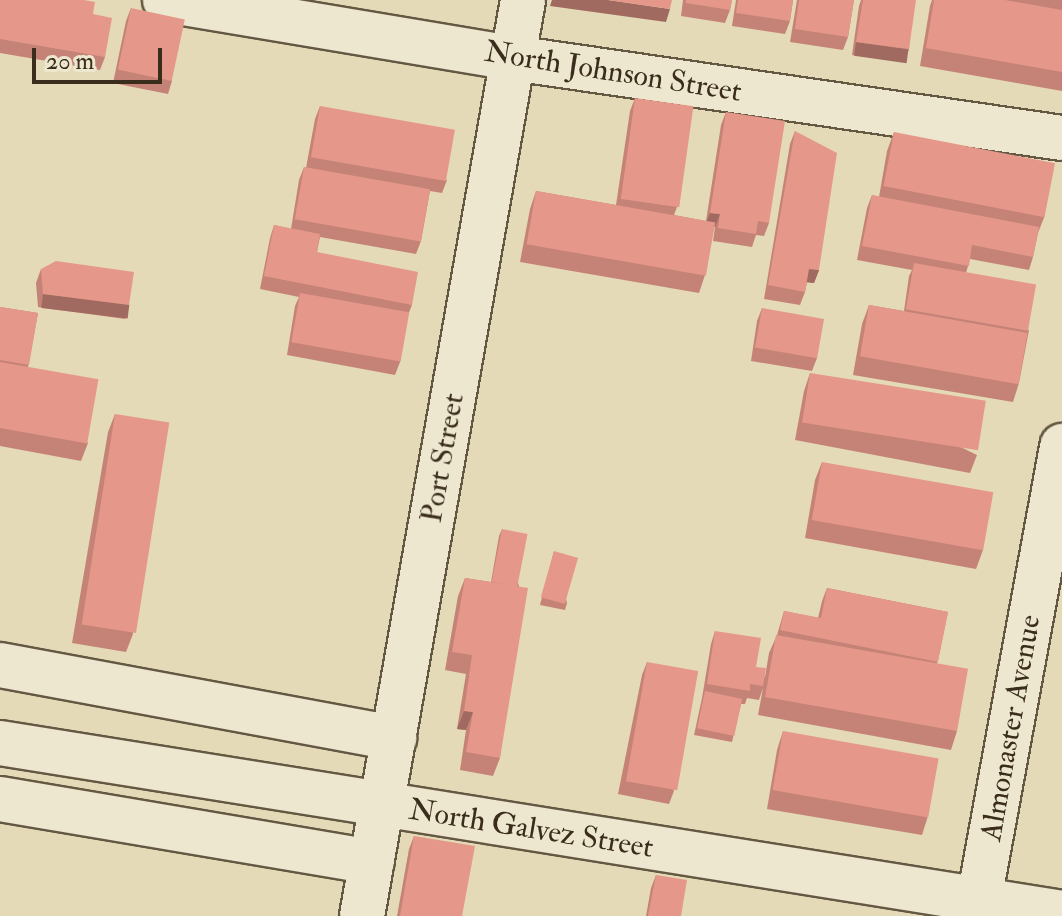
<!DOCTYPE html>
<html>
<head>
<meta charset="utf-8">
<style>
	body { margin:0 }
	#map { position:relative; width:1062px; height:916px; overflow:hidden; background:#e4dab7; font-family:"IM FELL Double Pica",serif }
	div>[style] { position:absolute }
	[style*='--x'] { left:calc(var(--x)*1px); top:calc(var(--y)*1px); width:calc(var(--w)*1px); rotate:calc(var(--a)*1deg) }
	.roads { filter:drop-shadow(2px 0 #655843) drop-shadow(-2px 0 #655843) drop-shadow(0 2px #655843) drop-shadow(0 -2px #655843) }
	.minor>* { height:44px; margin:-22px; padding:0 22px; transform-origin:22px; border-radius:22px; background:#ede7d0 }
	.wall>* { inset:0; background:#c58377 }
	.shaded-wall>* { inset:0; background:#a06a61; transform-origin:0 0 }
	.building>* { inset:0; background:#e5988a; transform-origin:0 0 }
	span { translate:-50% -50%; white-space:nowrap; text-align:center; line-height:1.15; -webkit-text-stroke:8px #ede7d0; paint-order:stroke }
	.street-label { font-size:30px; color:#3b2d1c }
	.scale { position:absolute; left:32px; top:48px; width:130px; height:36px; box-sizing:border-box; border:4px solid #3b2d1c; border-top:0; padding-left:10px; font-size:24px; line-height:28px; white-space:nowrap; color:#3b2d1c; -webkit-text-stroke:6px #ede7d0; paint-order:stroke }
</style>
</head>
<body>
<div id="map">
	<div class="roads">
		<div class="minor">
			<i style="--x:165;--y:0;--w:353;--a:9.5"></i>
			<i style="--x:513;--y:58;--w:555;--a:8.29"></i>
			<i style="--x:0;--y:665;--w:401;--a:10.5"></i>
			<i style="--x:0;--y:743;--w:1076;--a:9.09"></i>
			<i style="--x:0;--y:799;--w:377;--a:9.6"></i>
			<i style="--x:362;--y:916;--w:930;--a:-80.03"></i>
			<i style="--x:976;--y:916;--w:478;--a:-79.6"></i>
		</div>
	</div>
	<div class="wall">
		<i style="clip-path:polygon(0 0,93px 14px,105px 57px,100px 70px,0 53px)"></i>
		<i style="clip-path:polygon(683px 0,732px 0,730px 10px,725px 23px,681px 16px)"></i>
		<i style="clip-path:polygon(736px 0,793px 0,790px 21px,785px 34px,732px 26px)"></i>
		<i style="clip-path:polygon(797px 0,854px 0,848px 37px,843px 50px,790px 42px)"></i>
		<i style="clip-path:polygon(861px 0,913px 0,909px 49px,904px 62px,852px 55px,859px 6px)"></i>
		<i style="clip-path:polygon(932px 0,1062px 0,1062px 91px,920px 66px,930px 6px)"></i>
		<i style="clip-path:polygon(131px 8px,172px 81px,168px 94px,113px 83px,126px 21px)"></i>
		<i style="clip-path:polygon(635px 98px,677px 207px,674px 215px,706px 221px,721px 125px,726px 112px,769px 223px,764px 236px,756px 235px,752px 247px,713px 241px,715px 227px,714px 227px,705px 275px,699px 293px,520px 262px,530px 209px,536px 191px,616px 205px,630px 111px)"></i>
		<i style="clip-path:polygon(320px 106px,447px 180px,442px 193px,430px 191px,421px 241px,416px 254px,320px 237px,317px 252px,412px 305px,408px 315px,400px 362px,395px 375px,287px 355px,295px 306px,299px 297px,260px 289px,270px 238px,274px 225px,291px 229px,299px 180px,304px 167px,306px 168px,315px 119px)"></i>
		<i style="clip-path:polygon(795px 131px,819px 270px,814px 283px,807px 282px,805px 292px,800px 305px,764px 299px,790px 144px)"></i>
		<i style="clip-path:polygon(894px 132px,1045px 215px,1038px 233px,1033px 257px,1029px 270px,970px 259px,966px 273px,1029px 330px,1019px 383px,1013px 402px,853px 375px,862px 324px,869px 305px,904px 311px,909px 276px,912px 270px,857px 260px,867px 208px,872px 195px,879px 197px,887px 151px)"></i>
		<i style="clip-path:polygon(41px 269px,129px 305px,125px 319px,38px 307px,36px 283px)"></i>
		<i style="clip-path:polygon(0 307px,38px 313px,28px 367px,88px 443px,81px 461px,0 446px)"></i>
		<i style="clip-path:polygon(762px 308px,817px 358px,812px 371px,751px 361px,757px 321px)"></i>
		<i style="clip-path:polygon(810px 373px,977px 455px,970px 473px,795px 440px,804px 391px)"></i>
		<i style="clip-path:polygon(115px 414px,133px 634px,126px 652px,72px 643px,108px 432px)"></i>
		<i style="clip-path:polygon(822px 462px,983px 550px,976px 569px,805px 538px,815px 480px)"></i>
		<i style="clip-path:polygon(502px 529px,519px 586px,500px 758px,493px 776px,460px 770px,466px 730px,457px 729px,466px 674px,445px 670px,458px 596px,465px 578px,491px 582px,499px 536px)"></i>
		<i style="clip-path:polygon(554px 551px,567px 603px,565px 610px,540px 605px)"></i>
		<i style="clip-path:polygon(827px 588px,948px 612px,937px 664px,957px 731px,951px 750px,758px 715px,763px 688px,759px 700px,747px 698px,745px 704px,741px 704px,732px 742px,694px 735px,702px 698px,711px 644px,715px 631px,756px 667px,765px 677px,769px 653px,777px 635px,784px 611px,818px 618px,822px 601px)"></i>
		<i style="clip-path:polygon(647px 662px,674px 791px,669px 804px,618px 794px,642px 675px)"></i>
		<i style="clip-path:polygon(783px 731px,928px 816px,922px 835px,767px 809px,777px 750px)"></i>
		<i style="clip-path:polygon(414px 836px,462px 916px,397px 916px,409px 849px)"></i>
		<i style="clip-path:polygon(656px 875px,681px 916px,646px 916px,651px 888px)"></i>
	</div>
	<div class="shaded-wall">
		<i style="clip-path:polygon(552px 0,608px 0,670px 9px,666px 22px,550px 6px)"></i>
		<i style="left:856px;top:42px;width:53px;height:14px;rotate:8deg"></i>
		<i style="clip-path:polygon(710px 213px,720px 214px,715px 227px,705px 226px)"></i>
		<i style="clip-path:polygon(809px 269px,819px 270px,814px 283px,804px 282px)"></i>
		<i style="left:43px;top:294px;width:87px;height:14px;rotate:7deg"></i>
		<i style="clip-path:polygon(464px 711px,473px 712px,466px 730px,457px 729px)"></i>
	</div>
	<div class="building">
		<i style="clip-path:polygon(0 0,84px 0,95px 2px,93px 14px,112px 18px,105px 57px,0 39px)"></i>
		<i style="clip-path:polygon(608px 0,672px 0,670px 9px)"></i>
		<i style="clip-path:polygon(686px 0,732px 0,730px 10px,686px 3px)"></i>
		<i style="clip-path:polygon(738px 0,793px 0,790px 21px,736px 13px)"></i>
		<i style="clip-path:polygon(799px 0,854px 0,848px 37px,795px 29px)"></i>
		<i style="clip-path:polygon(863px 0,916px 0,909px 49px,856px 42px)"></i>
		<i style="clip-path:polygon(934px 0,1005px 0,1062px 10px,1062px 72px,926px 48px)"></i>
		<i style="left:131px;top:8px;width:55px;height:63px;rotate:12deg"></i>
		<i style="left:635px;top:98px;width:59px;height:102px;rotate:8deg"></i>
		<i style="left:320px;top:106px;width:137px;height:52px;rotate:10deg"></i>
		<i style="clip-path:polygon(726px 112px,785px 121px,769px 223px,758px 221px,756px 234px,718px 228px,720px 214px,710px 213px)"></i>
		<i style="clip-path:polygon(795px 131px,837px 153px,819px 270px,809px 269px,805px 292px,768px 285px)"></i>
		<i style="left:894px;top:132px;width:164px;height:55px;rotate:11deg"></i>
		<i style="left:304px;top:167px;width:128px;height:53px;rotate:10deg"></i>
		<i style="left:536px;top:191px;width:182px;height:54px;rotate:10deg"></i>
		<i style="clip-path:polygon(872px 195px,1039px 227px,1033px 257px,972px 245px,969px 266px,862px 246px)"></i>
		<i style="clip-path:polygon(274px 225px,320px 234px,317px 252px,418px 272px,412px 305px,264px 276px)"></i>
		<i style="clip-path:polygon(56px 261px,134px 272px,129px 305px,43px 294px,41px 269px)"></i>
		<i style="left:914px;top:263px;width:124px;height:47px;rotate:10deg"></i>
		<i style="left:300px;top:293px;width:111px;height:50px;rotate:10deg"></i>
		<i style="left:869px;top:305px;width:161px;height:52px;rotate:10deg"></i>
		<i style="clip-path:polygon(0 307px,38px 313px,29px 365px,0 360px)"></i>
		<i style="left:762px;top:308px;width:63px;height:40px;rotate:10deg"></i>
		<i style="left:0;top:362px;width:100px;height:65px;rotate:10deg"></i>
		<i style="left:810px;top:373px;width:178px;height:50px;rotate:9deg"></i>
		<i style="left:115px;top:414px;width:55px;height:213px;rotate:9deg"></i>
		<i style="left:822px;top:462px;width:174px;height:59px;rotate:10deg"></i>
		<i style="left:502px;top:529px;width:26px;height:54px;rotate:11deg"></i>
		<i style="left:554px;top:551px;width:25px;height:48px;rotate:16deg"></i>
		<i style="clip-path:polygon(465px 578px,528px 588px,500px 758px,466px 752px,473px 712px,464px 711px,472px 655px,452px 652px)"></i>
		<i style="clip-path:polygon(827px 588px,948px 612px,938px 662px,780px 630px,784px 611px,821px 618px)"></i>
		<i style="clip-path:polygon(715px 631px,761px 638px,756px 667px,766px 668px,763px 686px,750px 684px,750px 691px,707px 684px)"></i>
		<i style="left:776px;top:635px;width:195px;height:63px;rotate:10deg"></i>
		<i style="left:647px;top:662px;width:52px;height:121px;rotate:10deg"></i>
		<i style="left:705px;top:691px;width:38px;height:38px;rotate:12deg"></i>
		<i style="left:783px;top:731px;width:158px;height:60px;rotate:10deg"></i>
		<i style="clip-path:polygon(414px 836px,475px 846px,462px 916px,400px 916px)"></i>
		<i style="clip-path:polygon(656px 875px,687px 880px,681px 916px,648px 916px)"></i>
	</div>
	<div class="street-label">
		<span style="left:613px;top:72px;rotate:9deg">North Johnson Street</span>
		<span style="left:443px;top:458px;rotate:-80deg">Port Street</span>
		<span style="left:1011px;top:728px;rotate:-80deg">Almonaster Avenue</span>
		<span style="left:531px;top:829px;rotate:9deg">North Galvez Street</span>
	</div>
	<div class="scale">20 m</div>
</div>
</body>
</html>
